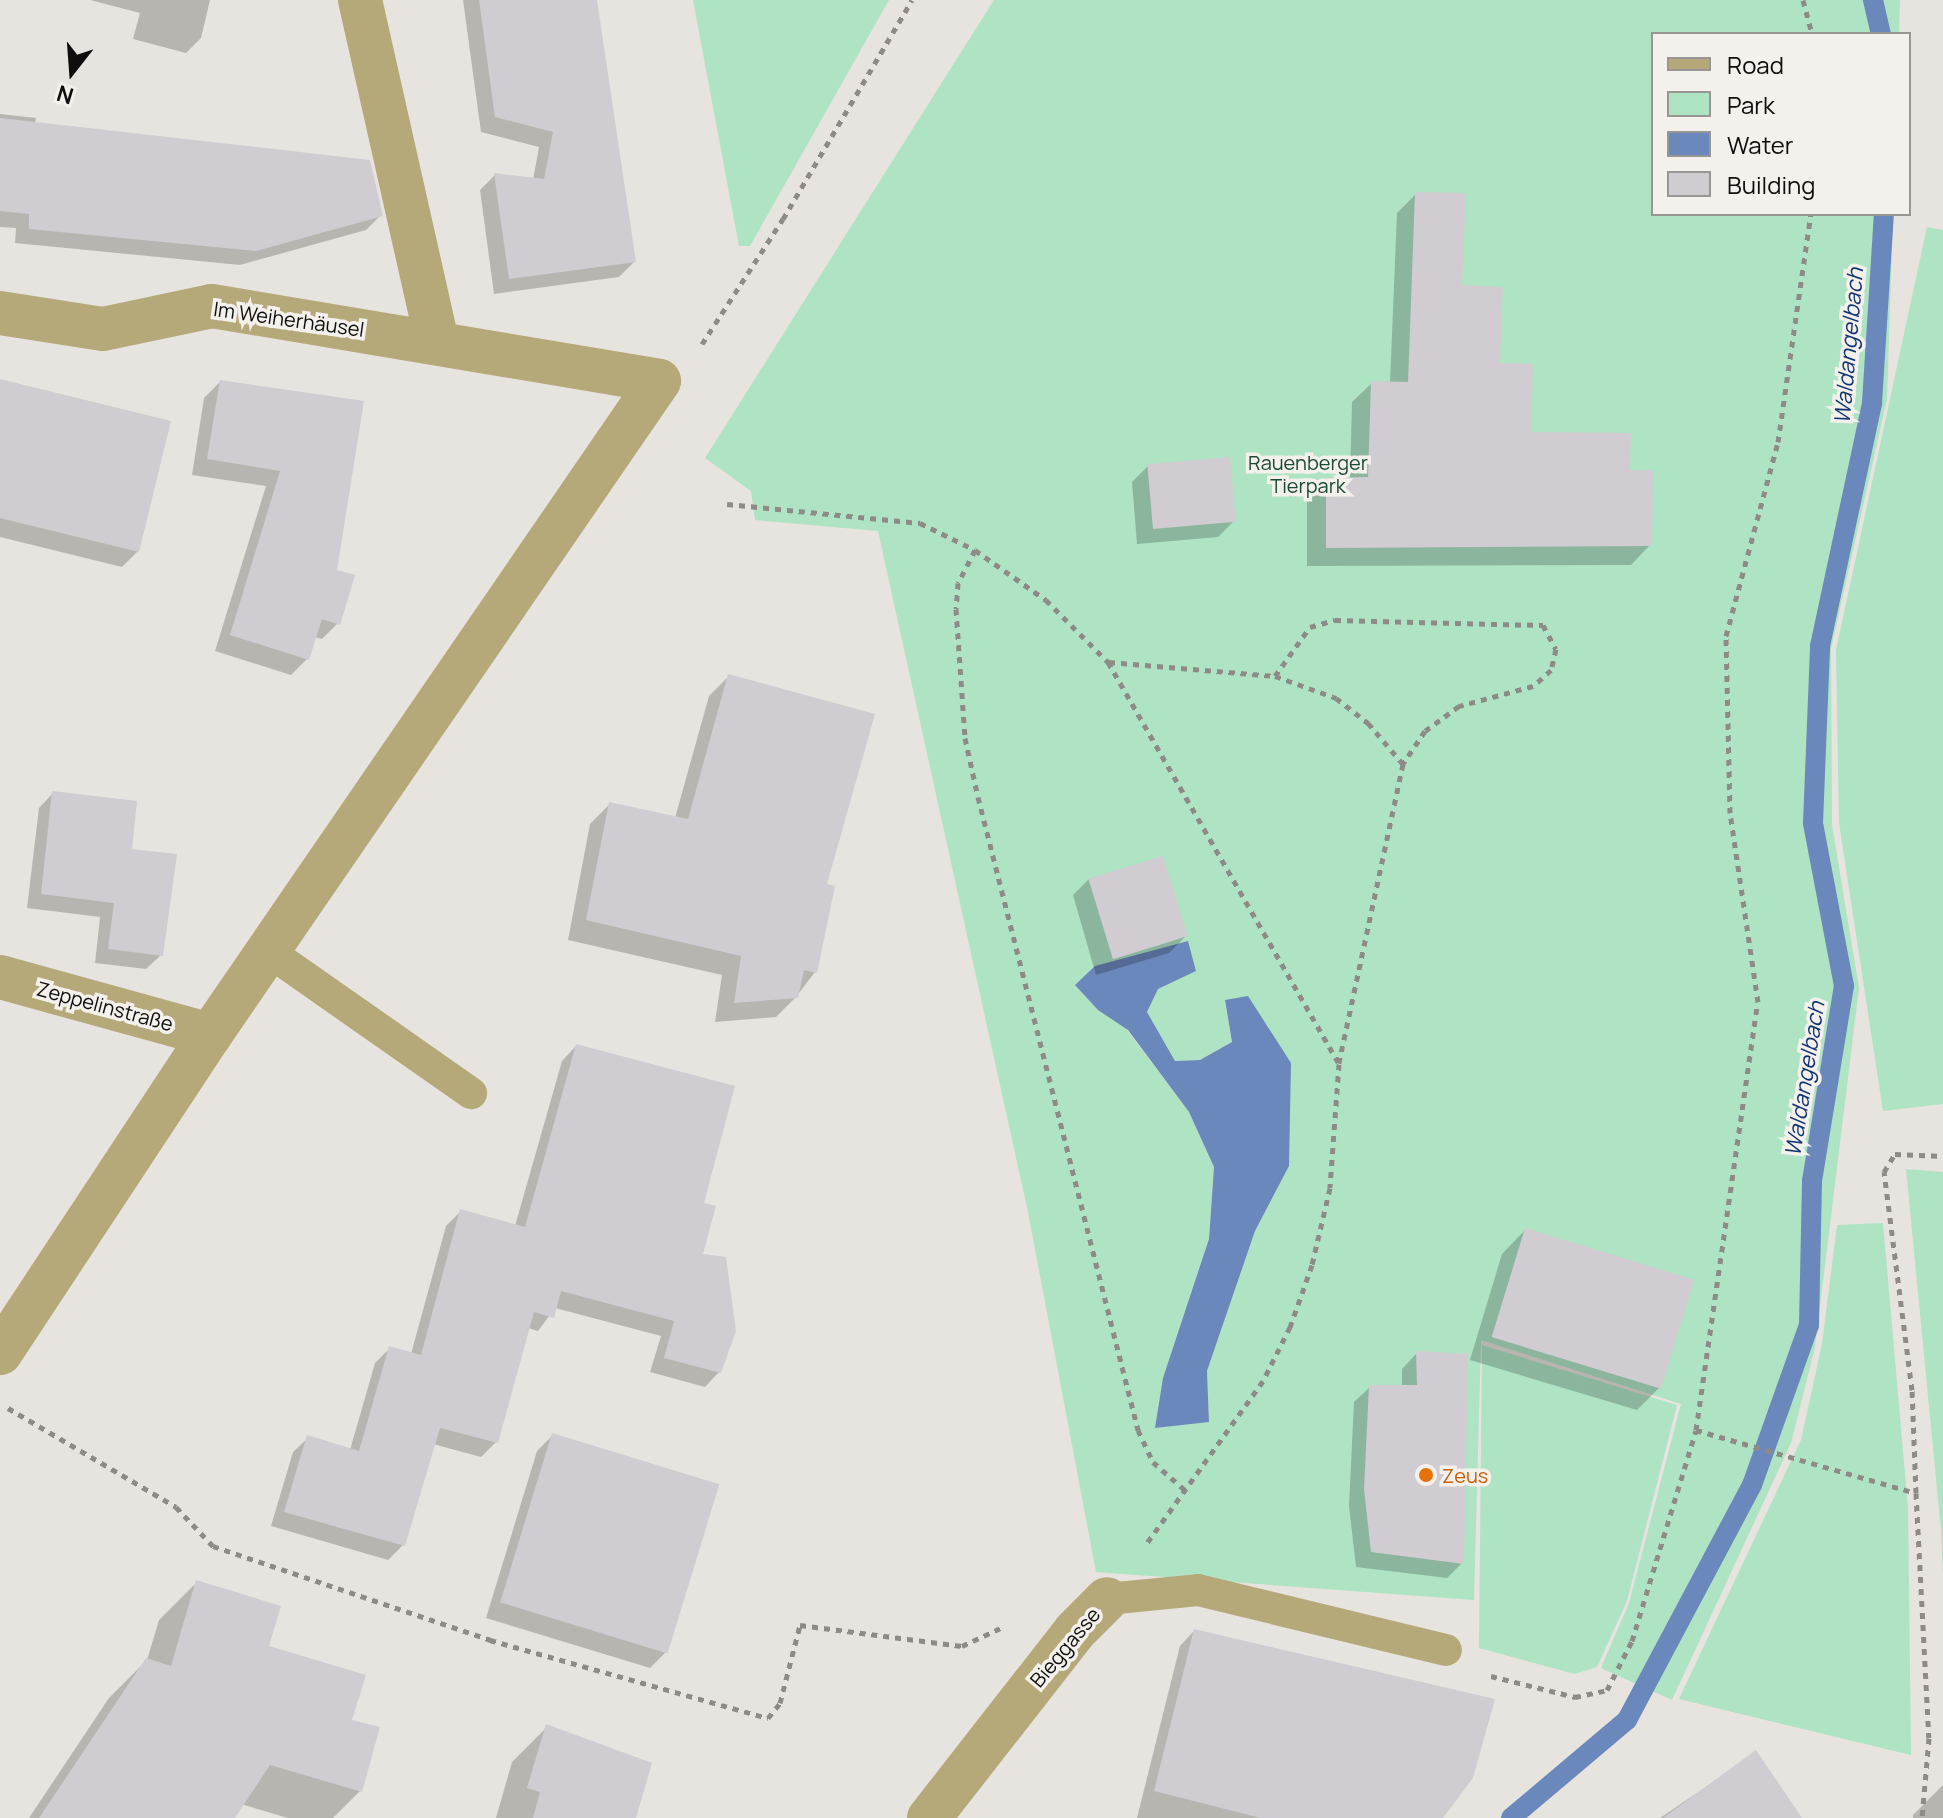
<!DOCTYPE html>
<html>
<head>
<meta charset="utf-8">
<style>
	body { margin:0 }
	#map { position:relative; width:1943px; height:1818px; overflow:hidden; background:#e7e3de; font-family:Manrope,sans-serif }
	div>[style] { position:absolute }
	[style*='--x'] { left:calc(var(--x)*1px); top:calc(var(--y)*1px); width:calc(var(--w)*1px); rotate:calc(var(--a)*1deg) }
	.green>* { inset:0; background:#aee3c3 }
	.water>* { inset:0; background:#6a88bb }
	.shadow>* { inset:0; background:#0003 }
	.stream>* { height:20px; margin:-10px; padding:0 10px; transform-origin:10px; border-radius:10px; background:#6a88bb }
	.building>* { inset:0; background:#d0ccd1; transform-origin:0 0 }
	.path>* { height:5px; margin-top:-2.5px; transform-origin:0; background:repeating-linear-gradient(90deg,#8e8b87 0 6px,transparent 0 12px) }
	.lane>* { height:32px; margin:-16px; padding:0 16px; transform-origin:16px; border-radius:16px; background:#b5a879 }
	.street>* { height:44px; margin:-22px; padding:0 22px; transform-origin:22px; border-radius:22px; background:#b5a879 }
	.dots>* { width:22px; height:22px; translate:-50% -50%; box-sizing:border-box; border:4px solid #f4f0eb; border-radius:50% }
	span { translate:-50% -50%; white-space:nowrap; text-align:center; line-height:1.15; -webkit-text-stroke:7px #f4f0eb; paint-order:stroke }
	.street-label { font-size:20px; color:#0f0e0c }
	.park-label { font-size:20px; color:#1a4b32 }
	.food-label { font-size:20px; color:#c56008 }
	.left { translate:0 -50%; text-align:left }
	.water-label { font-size:22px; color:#103472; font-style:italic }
	.legend { position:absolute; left:1651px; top:32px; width:260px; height:184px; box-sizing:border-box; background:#f4f0eb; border:2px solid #989692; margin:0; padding:10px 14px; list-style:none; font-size:24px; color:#0f0e0c }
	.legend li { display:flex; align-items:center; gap:16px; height:40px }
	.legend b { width:40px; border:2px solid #989692 }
	.north { position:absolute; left:32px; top:32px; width:80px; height:80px; -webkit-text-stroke:6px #f4f0eb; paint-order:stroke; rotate:197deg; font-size:22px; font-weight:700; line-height:32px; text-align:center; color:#0f0e0c }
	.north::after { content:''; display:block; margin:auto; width:28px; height:36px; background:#0f0e0c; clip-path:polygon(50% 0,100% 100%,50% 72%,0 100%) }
</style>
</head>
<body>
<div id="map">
	<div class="green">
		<i style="clip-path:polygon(693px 0,889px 0,750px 246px,739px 246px)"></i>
		<i style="clip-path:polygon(evenodd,994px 0,1900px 0,1899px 34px,1653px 34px,1653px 214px,1893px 214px,1887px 399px,1831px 649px,1832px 825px,1859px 988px,1815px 1347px,1791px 1443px,1672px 1700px,1601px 1668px,1629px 1603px,1681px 1404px,1481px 1340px,1474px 1600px,1096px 1572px,1028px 1212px,878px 531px,755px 520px,751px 491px,705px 458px,994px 0,1188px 941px,1196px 971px,1158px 989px,1147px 1012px,1175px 1061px,1200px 1060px,1232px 1042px,1225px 1001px,1289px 1166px,1255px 1231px,1207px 1371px,1209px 1421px,1156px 1428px,1209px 1239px,1214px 1167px,1189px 1112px,1127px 1030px,1188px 941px)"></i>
		<i style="clip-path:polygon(1927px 227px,1943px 230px,1943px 1104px,1883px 1111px,1839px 823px,1836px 650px)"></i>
		<i style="clip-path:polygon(1906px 1169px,1943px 1172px,1943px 1574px,1941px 1530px)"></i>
		<i style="clip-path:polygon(1883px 1223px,1908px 1508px,1911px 1755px,1679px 1699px,1801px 1440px,1822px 1344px,1837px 1225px)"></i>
		<i style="clip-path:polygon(1482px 1345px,1677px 1405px,1627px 1601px,1597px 1667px,1575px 1674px,1479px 1648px)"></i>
	</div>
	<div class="water">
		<i style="clip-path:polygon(1188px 941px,1196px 971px,1158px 989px,1147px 1012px,1175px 1061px,1200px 1060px,1232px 1042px,1225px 1000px,1248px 996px,1291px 1063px,1289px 1166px,1255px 1231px,1207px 1371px,1209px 1422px,1155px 1428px,1163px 1378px,1209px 1239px,1214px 1167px,1189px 1112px,1128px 1030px,1098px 1010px,1075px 985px,1095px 966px)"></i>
	</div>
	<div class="shadow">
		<i style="clip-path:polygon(90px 0,210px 0,201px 38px,186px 53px,133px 39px,140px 13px)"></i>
		<i style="clip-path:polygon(463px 0,596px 0,634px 262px,619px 277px,494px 294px,480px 190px,495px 175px,533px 180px,539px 147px,481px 132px)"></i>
		<i style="clip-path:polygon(0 114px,36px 118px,35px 124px,381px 215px,366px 230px,240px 265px,15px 243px,16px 228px,0 227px)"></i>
		<i style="clip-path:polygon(1416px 194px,1529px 434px,1628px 472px,1650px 545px,1631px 565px,1307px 566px,1307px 499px,1326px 480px,1350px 479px,1352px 402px,1372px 383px,1390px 383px,1397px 213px)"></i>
		<i style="clip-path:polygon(0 381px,138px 551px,122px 567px,0 537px)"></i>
		<i style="clip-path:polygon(220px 382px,362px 403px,334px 571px,338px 623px,322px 639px,314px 637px,307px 659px,291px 675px,215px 651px,266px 486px,192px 475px,204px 398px)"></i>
		<i style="clip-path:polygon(1148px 466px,1234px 521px,1218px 537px,1137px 544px,1132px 482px)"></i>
		<i style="clip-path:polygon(729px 676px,825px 885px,815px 972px,796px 997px,776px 1017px,715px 1022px,722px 975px,568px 940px,590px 824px,610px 804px,675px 818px,709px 696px)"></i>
		<i style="clip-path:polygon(53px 793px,129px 851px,161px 955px,146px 969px,95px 963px,100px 917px,27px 908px,39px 808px)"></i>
		<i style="clip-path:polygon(1089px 879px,1185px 937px,1169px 953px,1096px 975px,1073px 895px)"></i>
		<i style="clip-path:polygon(576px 1046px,701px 1204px,700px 1256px,719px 1372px,705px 1387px,650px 1372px,661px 1336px,555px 1308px,538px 1331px,528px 1328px,496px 1442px,481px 1457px,433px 1444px,403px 1545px,388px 1560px,271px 1526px,293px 1452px,308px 1438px,350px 1450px,375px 1363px,390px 1348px,411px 1354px,446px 1226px,461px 1211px,515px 1226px,562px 1061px)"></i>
		<i style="clip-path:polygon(1525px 1230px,1660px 1387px,1637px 1410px,1470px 1360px,1502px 1254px)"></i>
		<i style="clip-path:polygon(1417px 1353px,1462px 1563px,1447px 1578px,1356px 1567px,1349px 1506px,1354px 1402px,1370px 1387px,1402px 1387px,1402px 1369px)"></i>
		<i style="clip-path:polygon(553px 1435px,666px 1652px,650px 1668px,486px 1618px,537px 1451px)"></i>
		<i style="clip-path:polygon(197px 1582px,350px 1721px,360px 1791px,333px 1818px,288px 1818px,172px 1784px,213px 1818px,29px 1818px,109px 1698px,147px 1660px,159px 1620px)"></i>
		<i style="clip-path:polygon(1194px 1631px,1441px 1818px,1137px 1818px,1180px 1646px)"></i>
		<i style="clip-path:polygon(547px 1727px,635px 1818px,496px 1818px,512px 1762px)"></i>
		<i style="clip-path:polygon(1756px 1753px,1800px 1818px,1660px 1818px)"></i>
		<i style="clip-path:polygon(1943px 1785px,1943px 1818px,1913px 1818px,1913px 1815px)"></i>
	</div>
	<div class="stream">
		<i style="--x:1873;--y:0;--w:35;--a:77"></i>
		<i style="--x:1511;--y:1818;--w:152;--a:-40.2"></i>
		<i style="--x:1627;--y:1720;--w:266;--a:-62"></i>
		<i style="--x:1752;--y:1485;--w:170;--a:-70.4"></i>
		<i style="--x:1809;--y:1325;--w:144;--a:-88.8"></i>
		<i style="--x:1812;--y:1181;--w:198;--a:-80.7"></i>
		<i style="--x:1844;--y:986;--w:166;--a:-100.8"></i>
		<i style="--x:1813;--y:823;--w:177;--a:-87.7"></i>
		<i style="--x:1820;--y:646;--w:249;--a:-77.9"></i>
		<i style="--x:1872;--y:403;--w:189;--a:-86.4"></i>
	</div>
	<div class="building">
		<i style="clip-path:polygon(479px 0,597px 0,636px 262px,509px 279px,494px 173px,544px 179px,553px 132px,495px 117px)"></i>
		<i style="clip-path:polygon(0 118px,370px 160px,383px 216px,256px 251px,29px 229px,29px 214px,0 211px)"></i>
		<i style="clip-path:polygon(1415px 192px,1466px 193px,1462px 285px,1503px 287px,1500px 363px,1533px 364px,1531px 432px,1631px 433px,1630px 470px,1653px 470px,1652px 546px,1326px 548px,1326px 478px,1368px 477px,1371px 381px,1408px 382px)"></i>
		<i style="clip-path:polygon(0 379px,171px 421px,139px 552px,0 518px)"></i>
		<i style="clip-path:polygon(220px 380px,364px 401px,337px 570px,355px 575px,340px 625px,322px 619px,309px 660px,230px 635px,280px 471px,207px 459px)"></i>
		<i style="left:1230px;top:457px;width:65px;height:83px;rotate:85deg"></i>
		<i style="clip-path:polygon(728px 674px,875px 714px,827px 884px,835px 886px,817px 973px,804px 970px,798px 998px,734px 1003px,741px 956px,586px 920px,609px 802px,688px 819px)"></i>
		<i style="clip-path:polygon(52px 791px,137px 801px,132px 849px,177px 854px,163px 956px,108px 949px,114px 903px,41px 894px)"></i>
		<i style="left:1163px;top:856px;width:84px;height:78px;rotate:73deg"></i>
		<i style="clip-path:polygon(576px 1044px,735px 1086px,704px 1203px,716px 1206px,703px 1254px,726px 1257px,736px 1331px,721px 1373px,664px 1358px,674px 1321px,561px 1291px,554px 1318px,534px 1312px,498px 1443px,440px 1428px,405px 1546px,284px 1512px,307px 1435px,359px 1451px,389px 1346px,421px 1355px,460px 1209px,525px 1227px)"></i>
		<i style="left:1525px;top:1228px;width:177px;height:114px;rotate:17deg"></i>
		<i style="clip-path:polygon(1416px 1351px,1468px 1354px,1464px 1564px,1371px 1552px,1364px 1489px,1369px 1385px,1417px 1385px)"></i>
		<i style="left:552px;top:1433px;width:175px;height:177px;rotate:17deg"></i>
		<i style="clip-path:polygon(196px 1580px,281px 1606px,269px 1646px,366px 1675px,352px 1720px,380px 1727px,362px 1792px,270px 1765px,235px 1818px,39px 1818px,146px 1658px,171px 1666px)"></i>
		<i style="clip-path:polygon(1194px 1629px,1495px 1699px,1473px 1778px,1443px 1818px,1261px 1818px,1154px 1791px)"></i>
		<i style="clip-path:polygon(546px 1724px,652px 1763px,636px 1818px,533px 1818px,540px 1792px,527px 1788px)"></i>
		<i style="clip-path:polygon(1756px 1750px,1802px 1818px,1663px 1818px)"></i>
	</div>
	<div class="path">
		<i style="--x:1803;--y:0;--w:35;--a:75"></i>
		<i style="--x:702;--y:344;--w:149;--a:-57.1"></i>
		<i style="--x:783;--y:219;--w:254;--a:-59.5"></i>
		<i style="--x:727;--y:504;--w:194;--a:5.6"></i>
		<i style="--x:920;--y:523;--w:61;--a:26.1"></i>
		<i style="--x:975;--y:550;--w:87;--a:35.2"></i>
		<i style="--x:1046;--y:600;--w:88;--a:45"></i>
		<i style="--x:1108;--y:662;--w:464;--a:60.1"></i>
		<i style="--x:1339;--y:1064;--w:124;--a:94.2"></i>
		<i style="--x:1330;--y:1188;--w:79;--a:103.2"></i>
		<i style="--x:1312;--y:1265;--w:66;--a:109.5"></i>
		<i style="--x:1290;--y:1327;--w:60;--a:116.6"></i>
		<i style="--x:1263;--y:1381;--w:199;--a:125.6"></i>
		<i style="--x:975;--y:550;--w:37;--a:117"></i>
		<i style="--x:958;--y:583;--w:26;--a:94"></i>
		<i style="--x:956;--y:609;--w:129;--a:86"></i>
		<i style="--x:965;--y:738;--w:60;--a:77.6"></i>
		<i style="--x:978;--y:797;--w:653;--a:75.81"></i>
		<i style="--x:1138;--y:1430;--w:35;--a:65"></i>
		<i style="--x:1153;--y:1462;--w:43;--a:41.2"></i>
		<i style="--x:1109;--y:662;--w:167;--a:4.8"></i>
		<i style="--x:1275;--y:676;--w:60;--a:-54.5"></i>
		<i style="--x:1310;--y:627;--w:26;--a:-16"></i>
		<i style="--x:1335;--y:620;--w:208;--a:1.4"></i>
		<i style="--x:1543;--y:625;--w:27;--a:62"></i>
		<i style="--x:1556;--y:649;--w:22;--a:103"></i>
		<i style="--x:1551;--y:670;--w:24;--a:138"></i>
		<i style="--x:1533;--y:686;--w:77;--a:164.9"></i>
		<i style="--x:1459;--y:706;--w:42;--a:143.7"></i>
		<i style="--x:1425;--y:731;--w:40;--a:124"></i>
		<i style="--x:1403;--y:764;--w:306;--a:102.1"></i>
		<i style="--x:1275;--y:676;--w:65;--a:19.8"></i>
		<i style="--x:1336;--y:698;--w:41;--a:38"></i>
		<i style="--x:1368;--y:723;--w:54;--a:49.5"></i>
		<i style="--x:8;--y:1408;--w:195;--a:30.5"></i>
		<i style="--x:176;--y:1507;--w:54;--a:46.5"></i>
		<i style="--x:213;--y:1546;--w:293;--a:18.7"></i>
		<i style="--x:490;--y:1640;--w:289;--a:15.7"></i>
		<i style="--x:768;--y:1718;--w:19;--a:-51"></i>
		<i style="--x:780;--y:1703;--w:81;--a:-75.6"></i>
		<i style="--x:800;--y:1625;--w:163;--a:7.4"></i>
		<i style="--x:962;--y:1646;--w:45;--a:-24.9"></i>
		<i style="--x:1696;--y:1430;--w:229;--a:16"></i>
		<i style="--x:1916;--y:1493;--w:245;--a:87"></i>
		<i style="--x:1929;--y:1738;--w:80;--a:95"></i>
		<i style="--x:1916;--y:1493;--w:103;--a:-92.2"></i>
		<i style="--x:1912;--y:1390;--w:220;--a:-97.3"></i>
		<i style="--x:1884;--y:1172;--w:21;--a:-59"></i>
		<i style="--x:1895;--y:1154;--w:48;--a:2.4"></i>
		<i style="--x:1491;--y:1676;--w:87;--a:14"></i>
		<i style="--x:1575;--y:1697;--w:33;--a:-12"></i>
		<i style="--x:1607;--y:1690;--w:55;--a:-63"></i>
		<i style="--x:1632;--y:1641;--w:220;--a:-73.1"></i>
		<i style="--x:1696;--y:1430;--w:432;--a:-81.8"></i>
		<i style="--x:1758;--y:1002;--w:191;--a:-98.4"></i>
		<i style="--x:1730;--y:813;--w:177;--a:-91.3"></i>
		<i style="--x:1726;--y:636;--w:201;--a:-75"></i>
		<i style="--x:1778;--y:442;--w:230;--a:-81.8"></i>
	</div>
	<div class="lane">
		<i style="--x:268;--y:951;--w:248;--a:35"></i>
		<i style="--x:1107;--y:1599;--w:91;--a:-5.6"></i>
		<i style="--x:1198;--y:1590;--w:255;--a:13.6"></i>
	</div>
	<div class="street">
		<i style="--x:360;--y:0;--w:351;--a:77.3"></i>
		<i style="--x:0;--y:313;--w:104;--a:8.8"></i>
		<i style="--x:103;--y:329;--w:111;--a:-11.9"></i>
		<i style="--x:212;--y:306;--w:453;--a:9.5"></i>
		<i style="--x:659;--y:381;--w:793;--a:124.47"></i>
		<i style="--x:210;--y:1035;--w:381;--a:123.4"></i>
		<i style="--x:0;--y:977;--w:218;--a:15.4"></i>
		<i style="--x:929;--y:1818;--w:237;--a:-52"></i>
		<i style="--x:1075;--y:1631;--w:45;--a:-45"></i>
	</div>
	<div class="dots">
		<i style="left:1426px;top:1475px;background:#e8710a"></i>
	</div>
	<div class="street-label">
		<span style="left:289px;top:319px;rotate:8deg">Im Weiherhäusel</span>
		<span style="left:105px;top:1006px;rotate:15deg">Zeppelinstraße</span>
		<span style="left:1065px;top:1647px;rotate:-50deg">Bieggasse</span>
	</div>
	<div class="park-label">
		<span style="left:1308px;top:474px">Rauenberger<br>Tierpark</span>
	</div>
	<div class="food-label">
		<span class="left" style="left:1442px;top:1475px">Zeus</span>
	</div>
	<div class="water-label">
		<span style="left:1849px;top:346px;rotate:-85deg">Waldangelbach</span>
		<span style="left:1805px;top:1079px;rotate:-81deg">Waldangelbach</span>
	</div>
	<ul class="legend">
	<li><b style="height:10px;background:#b5a879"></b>Road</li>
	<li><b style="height:22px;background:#aee3c3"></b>Park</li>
	<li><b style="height:22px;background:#6a88bb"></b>Water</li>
	<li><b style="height:22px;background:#d0ccd1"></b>Building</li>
	</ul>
	<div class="north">N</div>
</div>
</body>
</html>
